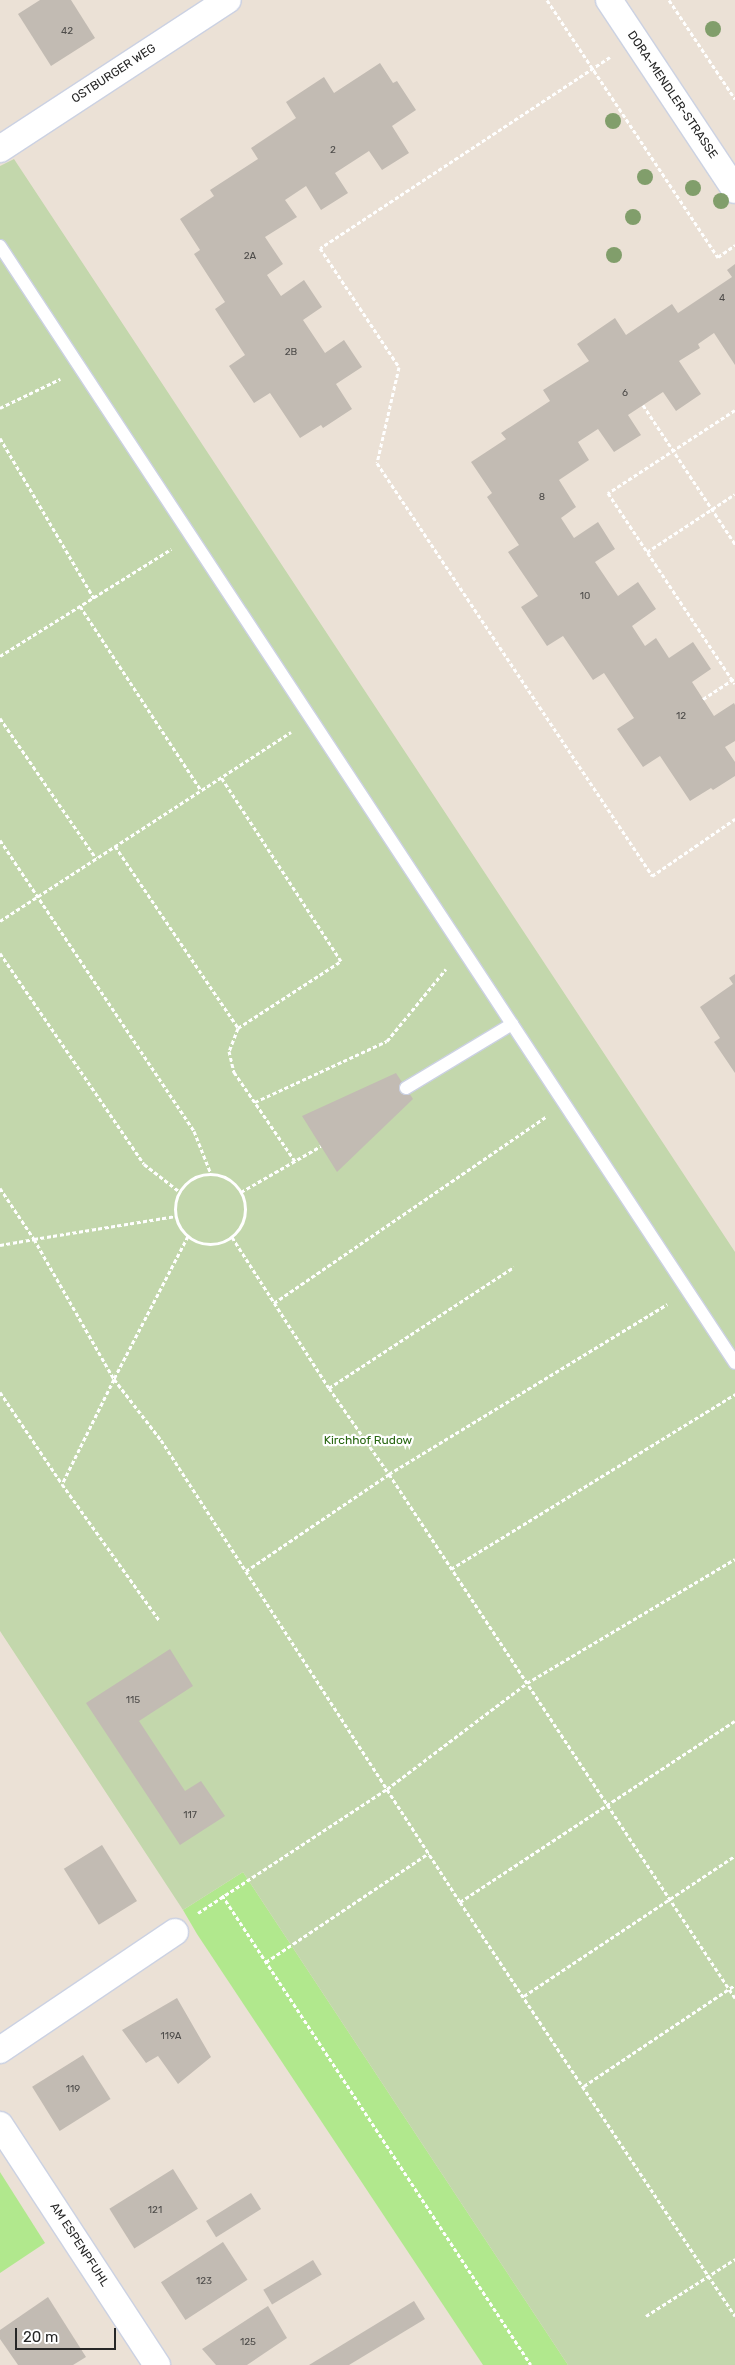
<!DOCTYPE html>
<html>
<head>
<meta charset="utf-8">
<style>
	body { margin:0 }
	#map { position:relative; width:735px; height:2365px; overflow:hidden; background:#ebe1d6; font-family:Rubik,sans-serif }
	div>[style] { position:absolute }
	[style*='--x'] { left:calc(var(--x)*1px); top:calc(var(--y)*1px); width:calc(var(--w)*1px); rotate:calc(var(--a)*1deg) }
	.green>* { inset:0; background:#b1e88d }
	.cemetery>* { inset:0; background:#c3d7ac }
	.building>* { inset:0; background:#c2bbb3; transform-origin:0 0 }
	.path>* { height:3px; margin-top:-1.5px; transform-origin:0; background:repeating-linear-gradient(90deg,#fff 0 4px,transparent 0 6.5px) }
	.path>.ring { margin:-1.5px; padding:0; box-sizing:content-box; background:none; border:3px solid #fff; border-radius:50% }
	.roads { filter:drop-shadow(1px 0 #cbd1e2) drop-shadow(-1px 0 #cbd1e2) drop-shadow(0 1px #cbd1e2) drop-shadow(0 -1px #cbd1e2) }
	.service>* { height:12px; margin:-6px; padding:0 6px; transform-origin:6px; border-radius:6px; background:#fff }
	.minor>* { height:26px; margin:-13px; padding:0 13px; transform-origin:13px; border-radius:13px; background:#fff }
	.trees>* { width:16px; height:16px; margin:-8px; border-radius:50%; background:#819e6b }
	span { translate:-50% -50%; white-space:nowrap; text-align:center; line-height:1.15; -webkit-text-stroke:4.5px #fff; paint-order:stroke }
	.number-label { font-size:10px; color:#4e4c4a }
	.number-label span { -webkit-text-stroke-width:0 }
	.street-label { font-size:12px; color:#272727 }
	.park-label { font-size:12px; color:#2a6813 }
	.scale { position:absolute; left:15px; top:2328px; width:101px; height:22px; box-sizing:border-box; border:2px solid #272727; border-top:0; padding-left:6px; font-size:15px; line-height:18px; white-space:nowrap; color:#272727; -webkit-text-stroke:4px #fff; paint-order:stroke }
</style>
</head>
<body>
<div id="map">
	<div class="green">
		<i style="clip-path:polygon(243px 1872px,568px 2365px,483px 2365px,197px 1934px,183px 1910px)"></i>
		<i style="clip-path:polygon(0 2172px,45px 2243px,0 2273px)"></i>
	</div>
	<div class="cemetery">
		<i style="clip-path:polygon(14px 159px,735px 1252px,735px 2365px,568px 2365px,243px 1872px,183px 1910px,0 1631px,0 166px)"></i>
	</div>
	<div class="building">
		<i style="clip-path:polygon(40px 0,71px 0,95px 38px,51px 66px,18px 14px)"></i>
		<i style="clip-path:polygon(380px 63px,393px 83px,397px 81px,416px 110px,392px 126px,409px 153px,382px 170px,369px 151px,335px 173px,348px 193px,321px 210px,306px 186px,285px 200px,297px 217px,265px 237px,283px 264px,267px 275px,281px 296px,304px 280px,322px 307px,303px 320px,325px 353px,344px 340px,362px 367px,336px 384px,352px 409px,323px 428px,321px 425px,300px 438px,270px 393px,254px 403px,229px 366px,245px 355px,215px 309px,225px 302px,194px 254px,200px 250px,180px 219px,214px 196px,210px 190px,258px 159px,251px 148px,296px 118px,286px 102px,324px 77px,334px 93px)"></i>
		<i style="clip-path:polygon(735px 264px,735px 365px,714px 333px,698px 344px,700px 348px,679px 361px,701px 394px,676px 411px,663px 392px,628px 415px,641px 435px,614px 452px,598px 429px,578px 442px,589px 460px,559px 480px,576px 507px,561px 518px,574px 538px,598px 522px,615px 549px,595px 562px,618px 596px,638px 582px,656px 609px,632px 626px,645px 646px,656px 638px,669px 658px,693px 642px,711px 669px,692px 682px,714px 716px,734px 703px,735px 705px,735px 741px,725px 747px,735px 762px,735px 776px,713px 790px,711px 788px,690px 801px,660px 756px,643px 767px,617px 729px,634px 718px,604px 673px,593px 680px,563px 636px,547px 646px,521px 607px,538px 596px,508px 552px,519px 545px,487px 497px,492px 493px,471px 462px,506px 439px,501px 433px,550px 401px,543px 390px,589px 361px,577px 344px,615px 318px,626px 335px,672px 304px,678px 313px,732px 277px,727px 270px)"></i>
		<i style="clip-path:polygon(735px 974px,735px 1073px,714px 1042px,720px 1038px,700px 1007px,733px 984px,729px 978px)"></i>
		<i style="clip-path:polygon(396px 1073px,413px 1099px,337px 1172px,302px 1116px)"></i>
		<i style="clip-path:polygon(170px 1649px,193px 1686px,139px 1721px,185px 1791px,201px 1781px,225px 1816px,180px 1845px,86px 1703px)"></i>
		<i style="left:102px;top:1845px;width:66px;height:45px;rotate:58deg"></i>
		<i style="clip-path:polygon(177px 1998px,211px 2057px,178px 2084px,158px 2056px,146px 2063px,122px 2030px)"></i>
		<i style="left:83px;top:2055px;width:52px;height:60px;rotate:58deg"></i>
		<i style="left:173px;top:2169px;width:47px;height:75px;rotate:58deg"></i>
		<i style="left:251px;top:2193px;width:19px;height:53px;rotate:58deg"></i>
		<i style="left:223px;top:2242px;width:45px;height:74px;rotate:57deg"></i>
		<i style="left:313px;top:2260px;width:17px;height:58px;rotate:59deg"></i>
		<i style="clip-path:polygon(48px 2297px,86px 2357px,73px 2365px,18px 2365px,0 2339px,0 2330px)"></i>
		<i style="clip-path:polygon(414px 2301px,425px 2319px,349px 2365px,309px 2365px)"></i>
		<i style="clip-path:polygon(268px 2306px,287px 2338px,247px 2365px,216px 2365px,202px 2349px)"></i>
	</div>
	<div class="path">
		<i style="--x:547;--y:0;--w:309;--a:56.4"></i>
		<i style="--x:718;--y:257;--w:21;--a:-35"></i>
		<i style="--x:669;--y:0;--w:119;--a:56.3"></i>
		<i style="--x:610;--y:57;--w:347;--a:146.6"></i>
		<i style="--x:320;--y:248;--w:143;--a:56.4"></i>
		<i style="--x:399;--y:367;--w:98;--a:102.9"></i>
		<i style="--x:377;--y:463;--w:496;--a:56.3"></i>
		<i style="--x:652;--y:876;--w:101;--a:-34.5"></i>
		<i style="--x:643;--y:405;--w:167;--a:56.5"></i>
		<i style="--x:0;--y:408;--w:67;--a:-25.8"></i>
		<i style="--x:735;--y:410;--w:152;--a:146.8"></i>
		<i style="--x:608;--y:493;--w:229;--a:56.4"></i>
		<i style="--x:0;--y:438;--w:186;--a:59.6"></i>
		<i style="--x:647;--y:552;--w:105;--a:-33.4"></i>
		<i style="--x:80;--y:606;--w:220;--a:56.7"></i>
		<i style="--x:0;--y:656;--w:202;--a:-32"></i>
		<i style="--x:703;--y:699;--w:38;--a:-33"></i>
		<i style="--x:0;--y:718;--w:170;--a:55.6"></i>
		<i style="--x:0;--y:840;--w:350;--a:56.3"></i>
		<i style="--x:194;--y:1131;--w:46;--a:68.4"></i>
		<i style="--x:115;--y:846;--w:220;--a:55.9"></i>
		<i style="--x:238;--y:1028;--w:123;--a:-33"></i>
		<i style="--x:341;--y:961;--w:220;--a:-123.1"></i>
		<i style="--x:0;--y:921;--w:347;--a:-33"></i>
		<i style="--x:0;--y:953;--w:255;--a:55.7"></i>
		<i style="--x:144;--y:1164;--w:46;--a:37.9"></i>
		<i style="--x:238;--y:1028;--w:25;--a:111"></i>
		<i style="--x:229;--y:1051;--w:22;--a:77"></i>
		<i style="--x:234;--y:1072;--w:108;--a:55.6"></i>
		<i style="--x:255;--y:1102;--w:145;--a:-24.8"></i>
		<i style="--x:387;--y:1041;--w:93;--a:-50.7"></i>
		<i class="ring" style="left:175px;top:1174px;width:67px;height:67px"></i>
		<i style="--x:0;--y:1188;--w:61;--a:56.3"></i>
		<i style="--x:34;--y:1239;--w:144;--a:-9.2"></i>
		<i style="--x:241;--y:1192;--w:92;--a:-29.9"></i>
		<i style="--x:188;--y:1236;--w:161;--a:117.4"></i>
		<i style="--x:114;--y:1379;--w:77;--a:52.4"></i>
		<i style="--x:161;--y:1440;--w:550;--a:57.09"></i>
		<i style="--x:460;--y:1902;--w:497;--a:56.4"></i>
		<i style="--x:232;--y:1237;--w:179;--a:57.3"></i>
		<i style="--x:329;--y:1388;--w:105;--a:55.1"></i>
		<i style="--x:389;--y:1474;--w:628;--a:56.56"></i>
		<i style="--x:0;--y:1245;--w:35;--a:-10"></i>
		<i style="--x:34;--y:1239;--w:161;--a:60.3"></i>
		<i style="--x:114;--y:1379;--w:117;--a:116.3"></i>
		<i style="--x:62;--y:1484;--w:167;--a:54.5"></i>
		<i style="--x:274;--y:1303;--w:330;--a:-34.4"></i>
		<i style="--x:329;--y:1388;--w:221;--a:-33.2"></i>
		<i style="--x:0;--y:1392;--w:111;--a:56"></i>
		<i style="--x:451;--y:1569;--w:334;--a:-31.6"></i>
		<i style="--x:246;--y:1571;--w:173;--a:-34.1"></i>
		<i style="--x:389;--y:1474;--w:326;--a:-31.4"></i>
		<i style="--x:222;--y:1895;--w:562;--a:56.68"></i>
		<i style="--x:460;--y:1902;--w:329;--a:-33.4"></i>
		<i style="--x:198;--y:1913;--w:226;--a:-33.3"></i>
		<i style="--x:387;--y:1789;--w:176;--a:-37.1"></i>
		<i style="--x:527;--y:1683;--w:242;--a:-30.8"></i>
		<i style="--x:266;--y:1962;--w:196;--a:-33.8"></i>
		<i style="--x:524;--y:1996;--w:253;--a:-33.6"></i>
		<i style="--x:584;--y:2086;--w:182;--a:-33.8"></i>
		<i style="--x:646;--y:2316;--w:106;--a:-32.6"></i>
	</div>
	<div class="roads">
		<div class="service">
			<i style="--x:0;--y:246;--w:1337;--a:56.65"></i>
			<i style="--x:406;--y:1088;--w:124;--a:-31.1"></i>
		</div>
		<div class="minor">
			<i style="--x:609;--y:0;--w:228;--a:56.4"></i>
			<i style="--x:0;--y:149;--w:272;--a:-33.2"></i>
			<i style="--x:0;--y:2050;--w:211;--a:-34"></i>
			<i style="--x:0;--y:2125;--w:287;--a:56.8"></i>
		</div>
	</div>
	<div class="trees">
		<i style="left:713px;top:29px"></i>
		<i style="left:613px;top:121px"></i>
		<i style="left:645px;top:177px"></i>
		<i style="left:693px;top:188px"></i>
		<i style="left:721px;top:201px"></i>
		<i style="left:633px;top:217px"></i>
		<i style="left:614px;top:255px"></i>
	</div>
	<div class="number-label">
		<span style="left:67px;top:32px">42</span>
		<span style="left:333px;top:151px">2</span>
		<span style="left:250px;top:257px">2A</span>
		<span style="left:722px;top:299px">4</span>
		<span style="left:291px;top:353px">2B</span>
		<span style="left:625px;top:394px">6</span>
		<span style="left:542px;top:498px">8</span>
		<span style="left:585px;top:597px">10</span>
		<span style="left:681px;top:717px">12</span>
		<span style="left:133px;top:1701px">115</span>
		<span style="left:190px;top:1816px">117</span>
		<span style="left:171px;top:2037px">119A</span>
		<span style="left:73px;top:2090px">119</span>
		<span style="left:155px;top:2211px">121</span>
		<span style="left:204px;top:2282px">123</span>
		<span style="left:248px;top:2343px">125</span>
	</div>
	<div class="street-label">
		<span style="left:114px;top:74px;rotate:-33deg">OSTBURGER WEG</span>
		<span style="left:672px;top:95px;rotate:56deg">DORA-MENDLER-STRASSE</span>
		<span style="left:79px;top:2245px;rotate:57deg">AM ESPENPFUHL</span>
	</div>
	<div class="park-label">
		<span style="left:368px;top:1441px">Kirchhof Rudow</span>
	</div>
	<div class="scale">20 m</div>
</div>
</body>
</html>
